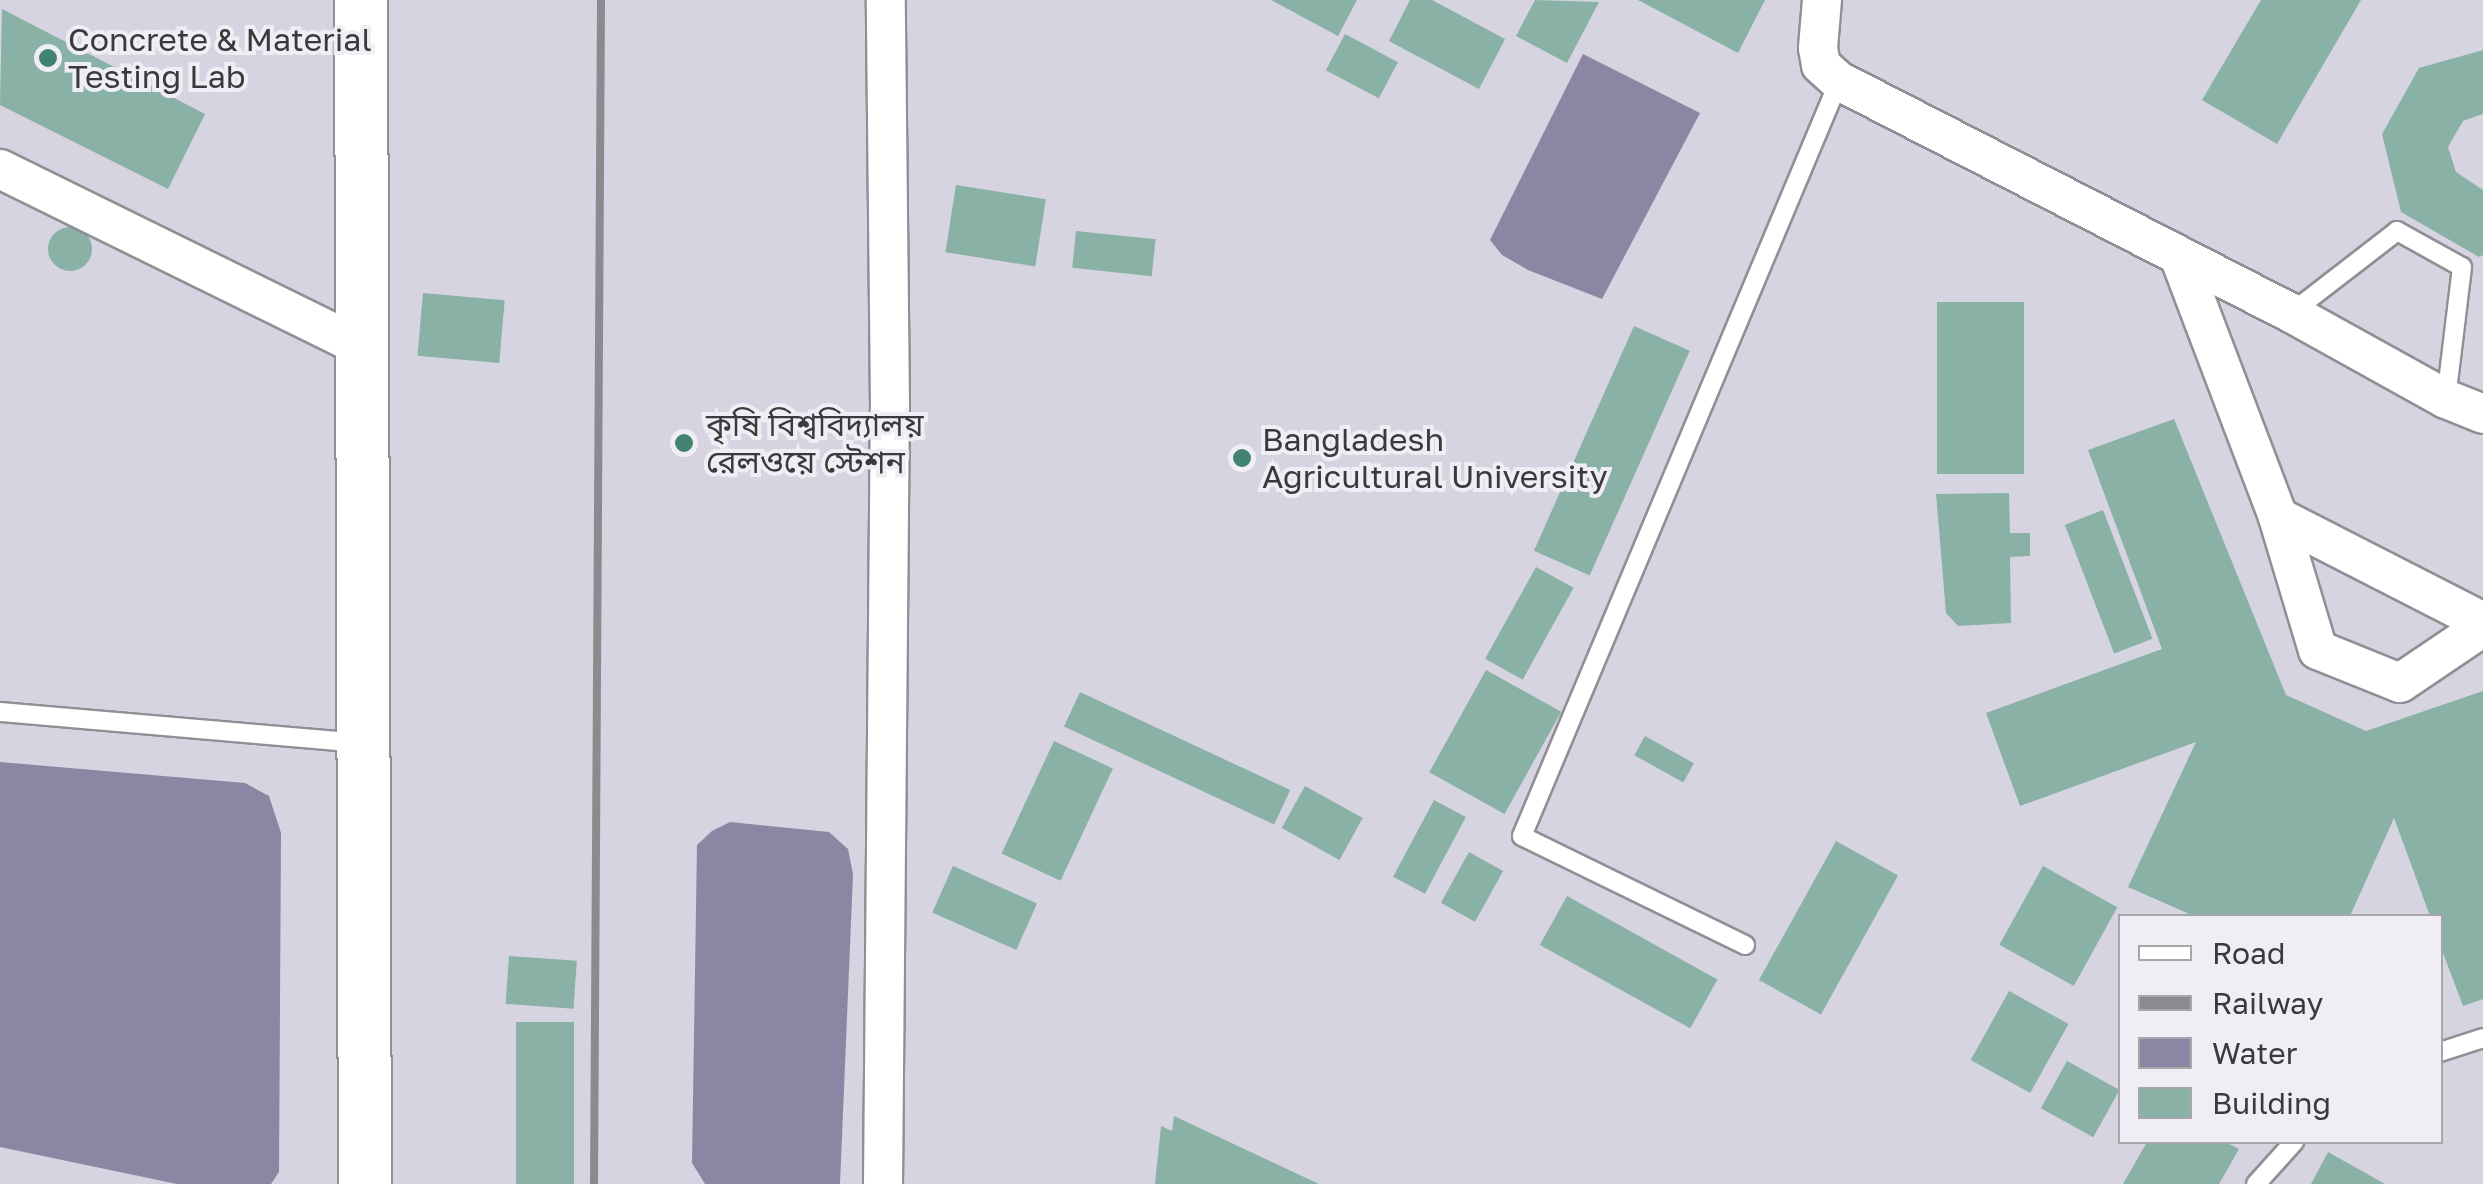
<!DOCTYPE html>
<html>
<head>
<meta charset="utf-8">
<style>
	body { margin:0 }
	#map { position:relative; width:2483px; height:1184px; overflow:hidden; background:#e2e1e7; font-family:"Golos Text","Noto Sans Bengali",sans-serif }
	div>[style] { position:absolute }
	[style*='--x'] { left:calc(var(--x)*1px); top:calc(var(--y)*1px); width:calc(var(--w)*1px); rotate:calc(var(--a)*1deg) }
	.built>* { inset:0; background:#d7d4e1 }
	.water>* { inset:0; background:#8c85a3 }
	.building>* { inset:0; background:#89b1a5; transform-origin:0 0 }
	.round { border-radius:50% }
	.roads { filter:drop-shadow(2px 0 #908f95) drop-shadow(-2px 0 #908f95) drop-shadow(0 2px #908f95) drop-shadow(0 -2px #908f95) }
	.lane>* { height:18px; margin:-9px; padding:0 9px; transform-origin:9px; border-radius:9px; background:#fff }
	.street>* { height:38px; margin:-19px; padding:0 19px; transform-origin:19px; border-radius:19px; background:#fff }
	.secondary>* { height:52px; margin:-26px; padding:0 26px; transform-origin:26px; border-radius:26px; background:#fff }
	.rail>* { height:8px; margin:-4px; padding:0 4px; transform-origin:4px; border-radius:4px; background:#8b8b8f }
	.dots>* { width:28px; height:28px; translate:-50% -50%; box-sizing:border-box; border:5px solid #efeef4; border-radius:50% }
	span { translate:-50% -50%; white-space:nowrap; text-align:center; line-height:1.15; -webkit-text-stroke:8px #efeef4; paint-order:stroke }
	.poi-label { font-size:32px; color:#3a3a3c }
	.left { translate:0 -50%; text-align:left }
	.legend { position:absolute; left:2118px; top:914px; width:325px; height:230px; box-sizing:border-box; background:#efeef4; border:2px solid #a7a6aa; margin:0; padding:12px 18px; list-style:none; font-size:30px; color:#3a3a3c }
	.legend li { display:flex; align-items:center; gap:20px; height:50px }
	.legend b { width:50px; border:2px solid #a7a6aa }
</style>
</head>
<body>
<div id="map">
	<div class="built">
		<i style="clip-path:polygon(evenodd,0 0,2483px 0,2483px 1184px,0 1184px,0 0,2120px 916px,2440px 916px,2440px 1142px,2120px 1142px,2120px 916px)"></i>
	</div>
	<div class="water">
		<i style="clip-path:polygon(1583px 54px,1700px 113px,1602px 299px,1528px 270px,1502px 255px,1490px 240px)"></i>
		<i style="clip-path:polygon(0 762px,245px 783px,269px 796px,281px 833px,279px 1172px,271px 1184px,177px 1184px,0 1147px)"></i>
		<i style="clip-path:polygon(730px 822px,829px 832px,848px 849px,853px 874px,840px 1184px,705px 1184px,692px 1163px,697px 845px,712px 831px)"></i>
	</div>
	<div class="building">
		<i style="clip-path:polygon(1271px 0,1357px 0,1338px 36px)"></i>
		<i style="clip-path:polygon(1410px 0,1432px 0,1505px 39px,1479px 89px,1389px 41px)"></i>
		<i style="clip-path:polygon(1535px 0,1599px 2px,1567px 63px,1516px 36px)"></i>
		<i style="clip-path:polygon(1638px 0,1765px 0,1738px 53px)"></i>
		<i style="clip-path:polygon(2261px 0,2361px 0,2277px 144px,2202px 100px)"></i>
		<i style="clip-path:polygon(2px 9px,205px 114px,168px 189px,0 105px)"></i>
		<i style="left:1345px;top:34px;width:60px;height:41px;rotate:28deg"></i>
		<i style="clip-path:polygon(2483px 50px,2483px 114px,2463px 121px,2448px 147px,2456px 172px,2483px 190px,2483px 255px,2479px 257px,2401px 212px,2382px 134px,2419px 68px)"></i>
		<i style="left:956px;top:185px;width:91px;height:68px;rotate:9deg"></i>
		<i class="round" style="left:48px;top:227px;width:44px;height:44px"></i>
		<i style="left:1076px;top:231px;width:80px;height:37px;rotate:6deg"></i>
		<i style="left:423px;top:293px;width:82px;height:63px;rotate:5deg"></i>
		<i style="left:1937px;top:302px;width:87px;height:172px"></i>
		<i style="left:1634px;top:326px;width:61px;height:246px;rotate:24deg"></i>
		<i style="clip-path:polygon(2174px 419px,2286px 695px,2366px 731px,2483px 691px,2483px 999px,2463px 1006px,2440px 945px,2440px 916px,2430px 916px,2394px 818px,2350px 916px,2194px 916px,2128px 887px,2196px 742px,2020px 806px,1986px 713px,2162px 649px,2088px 450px)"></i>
		<i style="clip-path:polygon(2009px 493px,2010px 533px,2030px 533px,2030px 556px,2010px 557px,2011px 623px,1958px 626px,1946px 613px,1936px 494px)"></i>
		<i style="left:2103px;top:510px;width:138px;height:41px;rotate:69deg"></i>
		<i style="left:1536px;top:567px;width:43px;height:105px;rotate:29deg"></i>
		<i style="left:1486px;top:670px;width:86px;height:117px;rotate:29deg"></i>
		<i style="left:1080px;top:692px;width:232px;height:38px;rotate:25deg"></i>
		<i style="left:1645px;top:736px;width:56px;height:22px;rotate:29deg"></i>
		<i style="left:1054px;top:741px;width:65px;height:124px;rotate:25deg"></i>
		<i style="left:1305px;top:786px;width:66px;height:48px;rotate:29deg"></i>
		<i style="left:1434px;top:800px;width:36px;height:87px;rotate:28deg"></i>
		<i style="left:1836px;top:841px;width:71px;height:159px;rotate:29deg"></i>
		<i style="left:1469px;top:852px;width:39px;height:58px;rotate:29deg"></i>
		<i style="left:953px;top:866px;width:92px;height:51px;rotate:24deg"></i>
		<i style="left:2043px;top:866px;width:85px;height:90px;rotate:29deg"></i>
		<i style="left:1567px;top:896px;width:172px;height:56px;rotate:29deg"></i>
		<i style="left:509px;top:956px;width:68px;height:48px;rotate:4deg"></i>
		<i style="left:2009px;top:991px;width:68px;height:79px;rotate:29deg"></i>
		<i style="left:516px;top:1022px;width:58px;height:162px"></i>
		<i style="left:2067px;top:1061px;width:60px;height:54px;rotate:29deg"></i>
		<i style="clip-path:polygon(1174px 1116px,1319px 1184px,1155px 1184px,1161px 1126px,1172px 1131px)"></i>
		<i style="clip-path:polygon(2147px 1142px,2225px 1142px,2239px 1149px,2219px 1184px,2123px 1184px)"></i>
		<i style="clip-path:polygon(2328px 1152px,2385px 1184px,2311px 1184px)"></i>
	</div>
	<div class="roads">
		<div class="lane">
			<i style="--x:2291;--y:313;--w:134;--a:-37.7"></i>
			<i style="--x:2397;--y:231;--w:74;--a:29"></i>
			<i style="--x:2462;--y:267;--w:133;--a:96.9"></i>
			<i style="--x:0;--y:712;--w:359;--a:4.9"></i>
			<i style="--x:1745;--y:945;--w:248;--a:-154"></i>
			<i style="--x:1522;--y:836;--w:819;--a:-67.22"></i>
			<i style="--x:2440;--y:1052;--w:45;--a:-18"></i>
			<i style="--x:2256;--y:1184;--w:57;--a:-47.9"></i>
		</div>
		<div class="street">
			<i style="--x:1822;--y:0;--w:48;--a:94.8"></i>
			<i style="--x:1818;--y:48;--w:17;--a:80"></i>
			<i style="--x:1821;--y:65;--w:24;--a:42"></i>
			<i style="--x:1839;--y:81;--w:508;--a:27.17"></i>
			<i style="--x:2291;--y:313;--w:177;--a:29"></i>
			<i style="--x:2446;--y:399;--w:40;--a:22"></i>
			<i style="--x:0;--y:169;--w:402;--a:26.2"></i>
			<i style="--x:2179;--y:256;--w:279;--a:69.2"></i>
			<i style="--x:2278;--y:517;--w:230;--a:27.1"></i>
			<i style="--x:2278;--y:517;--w:139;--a:73.3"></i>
			<i style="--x:2318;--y:650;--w:88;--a:21.9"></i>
			<i style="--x:2400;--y:683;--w:100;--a:-34"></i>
			<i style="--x:883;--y:1184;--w:779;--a:-89.49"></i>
			<i style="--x:890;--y:405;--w:405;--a:-90.6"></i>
		</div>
		<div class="secondary">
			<i style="--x:361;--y:0;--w:1184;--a:89.81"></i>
		</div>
	</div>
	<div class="rail">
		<i style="--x:594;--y:1184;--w:1184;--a:-89.66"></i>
	</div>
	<div class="dots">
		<i style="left:48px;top:58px;background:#418271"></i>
		<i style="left:684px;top:443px;background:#418271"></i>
		<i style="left:1242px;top:458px;background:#418271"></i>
	</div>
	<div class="poi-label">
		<span class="left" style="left:68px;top:58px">Concrete &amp; Material<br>Testing Lab</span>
		<span class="left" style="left:706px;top:443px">কৃষি বিশ্ববিদ্যালয়<br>রেলওয়ে স্টেশন</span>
		<span class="left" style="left:1262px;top:458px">Bangladesh<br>Agricultural University</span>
	</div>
	<ul class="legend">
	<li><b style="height:12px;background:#fff"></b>Road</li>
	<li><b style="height:12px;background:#8b8b8f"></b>Railway</li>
	<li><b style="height:28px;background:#8c85a3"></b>Water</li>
	<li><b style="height:28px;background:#89b1a5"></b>Building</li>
	</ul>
</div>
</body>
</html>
